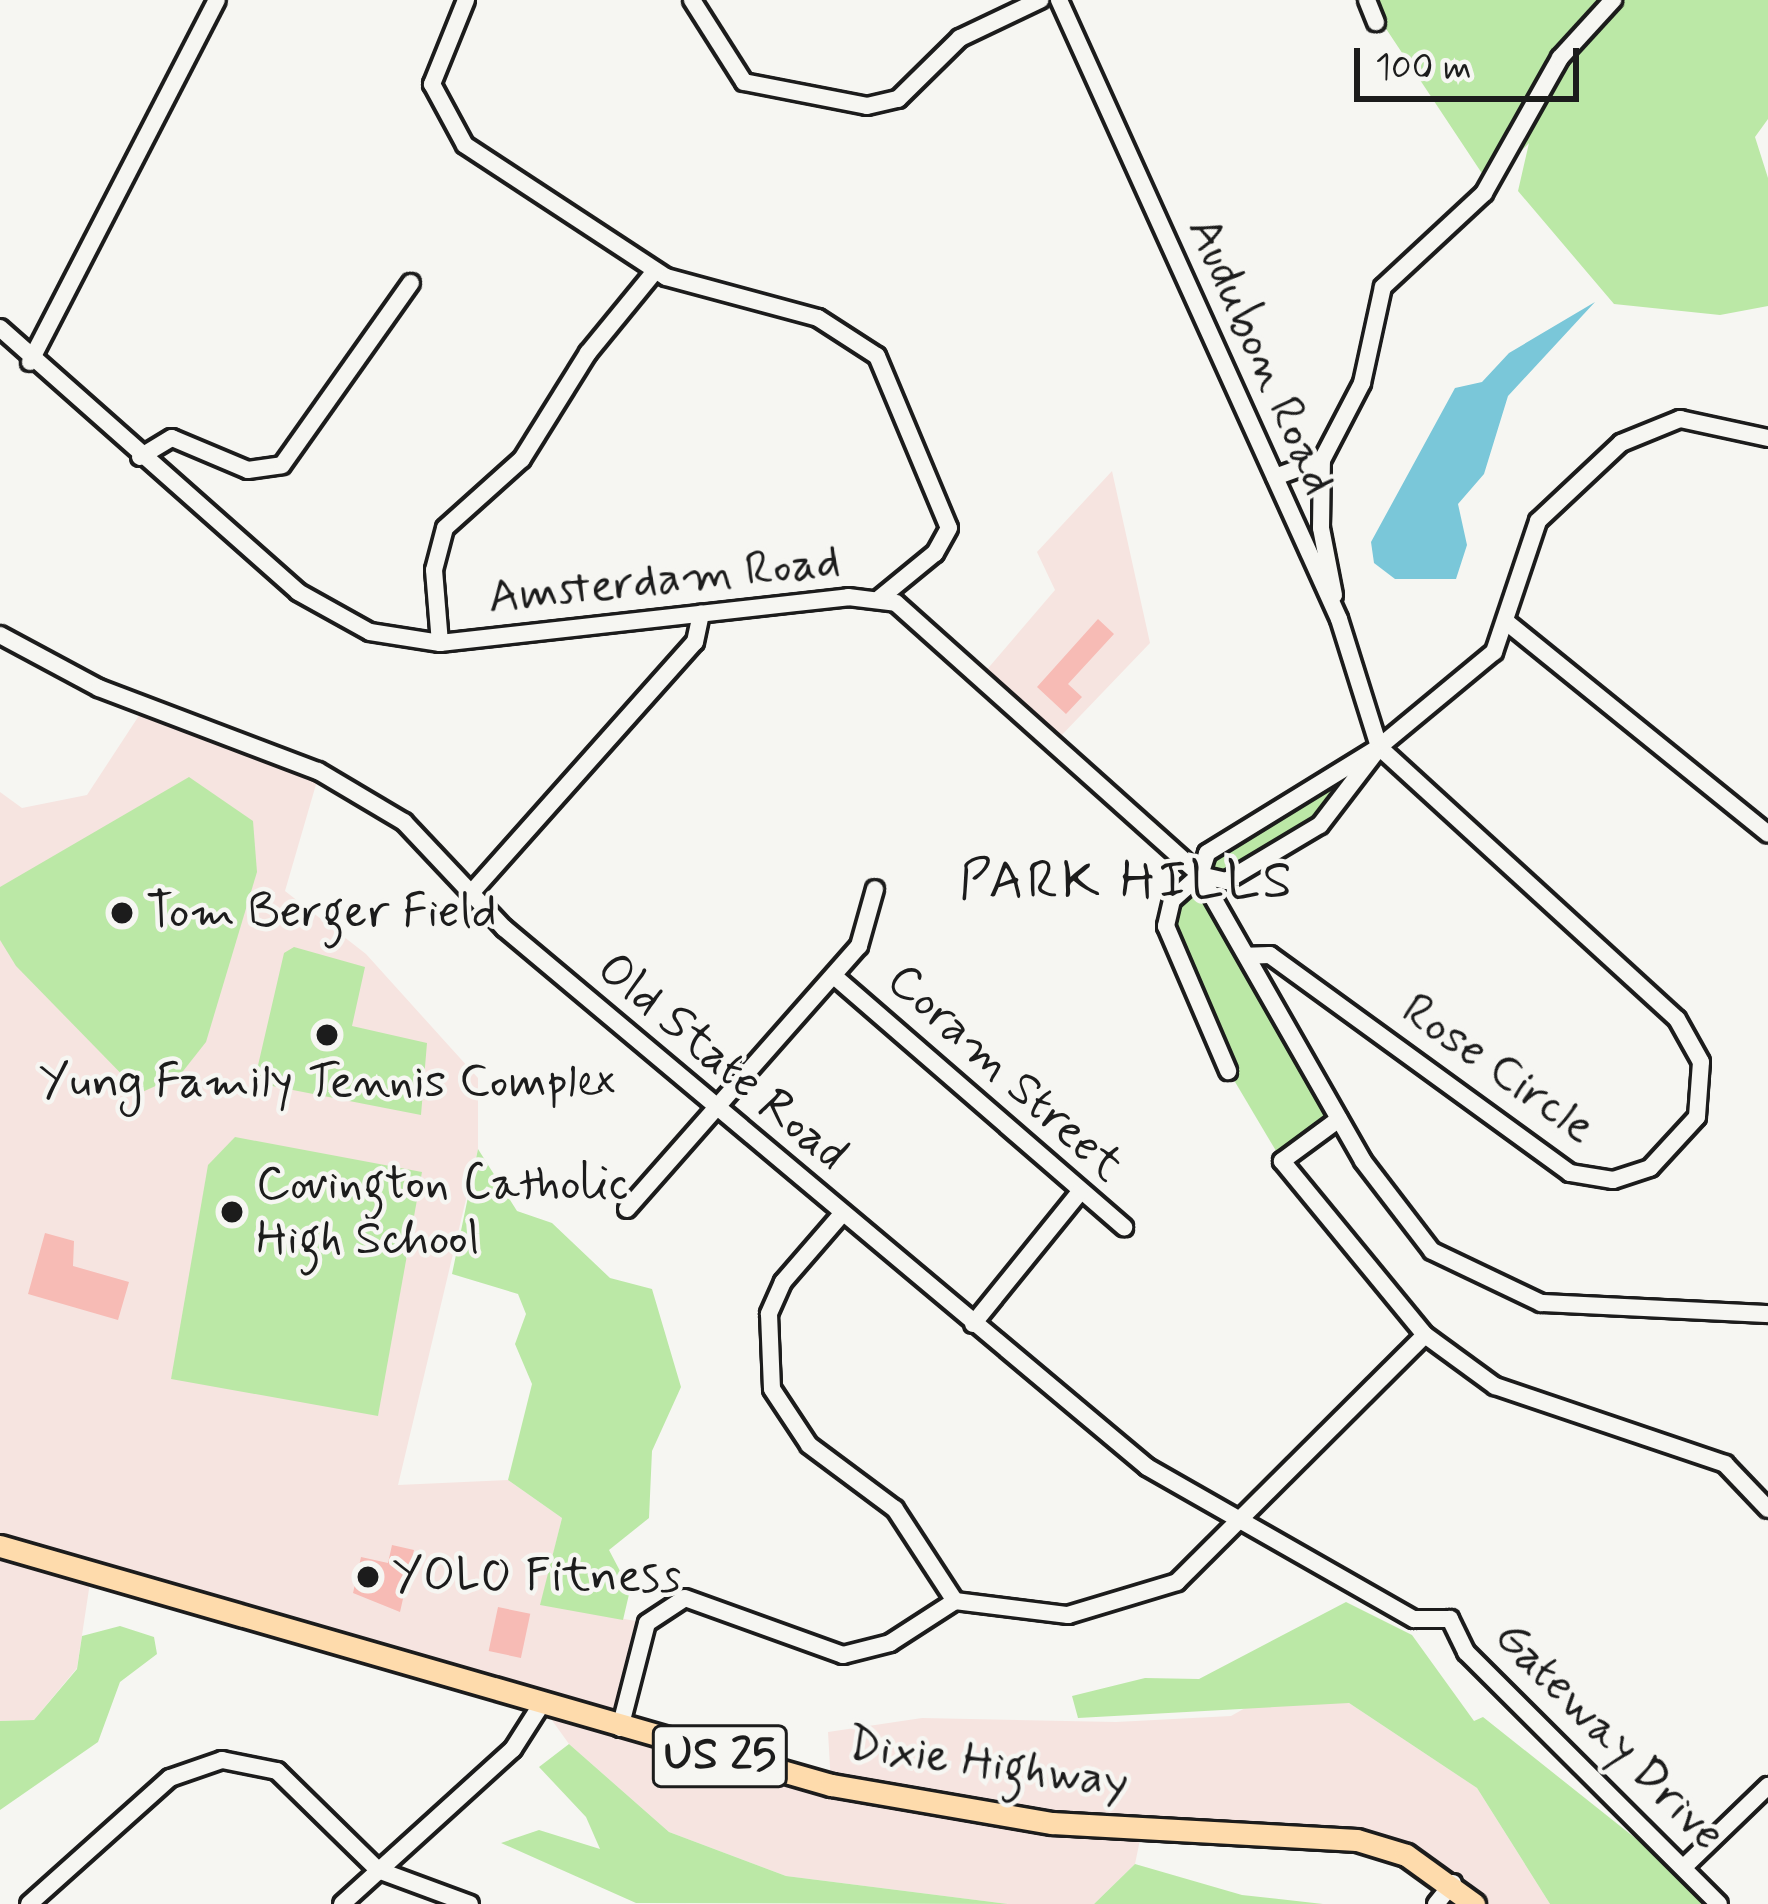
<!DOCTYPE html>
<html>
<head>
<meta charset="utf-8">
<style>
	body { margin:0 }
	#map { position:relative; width:1768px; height:1904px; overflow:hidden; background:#f6f6f2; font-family:Mynerve,sans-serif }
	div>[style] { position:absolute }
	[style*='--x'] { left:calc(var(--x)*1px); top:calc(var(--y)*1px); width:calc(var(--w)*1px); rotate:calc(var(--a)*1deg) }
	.built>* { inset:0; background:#f6e4e0 }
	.green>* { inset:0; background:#bbe8a6 }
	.water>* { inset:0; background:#7ac7d9 }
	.building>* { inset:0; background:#f7bbb5; transform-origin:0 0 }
	.roads { filter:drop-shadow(3px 0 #1c1c1c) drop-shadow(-3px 0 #1c1c1c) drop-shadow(0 3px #1c1c1c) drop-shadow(0 -3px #1c1c1c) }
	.minor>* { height:16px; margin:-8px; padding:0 8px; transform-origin:8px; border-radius:8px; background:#f6f6f2 }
	.major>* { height:21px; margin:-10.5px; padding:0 10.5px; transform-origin:10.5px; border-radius:10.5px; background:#fedbac }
	.dots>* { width:33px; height:33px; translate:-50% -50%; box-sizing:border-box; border:6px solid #f6f6f2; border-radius:50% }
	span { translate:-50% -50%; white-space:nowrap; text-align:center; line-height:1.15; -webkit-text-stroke:9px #f6f6f2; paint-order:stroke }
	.shield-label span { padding:3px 9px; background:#f6f6f2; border:3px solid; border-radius:9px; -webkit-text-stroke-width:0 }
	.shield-label { font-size:45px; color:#1c1c1c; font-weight:700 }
	.street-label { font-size:48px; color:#1c1c1c }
	.poi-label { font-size:48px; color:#1c1c1c }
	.left { translate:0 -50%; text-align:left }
	.quarter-label { font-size:54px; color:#1c1c1c; letter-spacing:3px }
	.scale { position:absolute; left:1354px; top:48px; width:225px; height:54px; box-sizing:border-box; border:6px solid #1c1c1c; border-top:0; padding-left:15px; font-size:36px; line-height:42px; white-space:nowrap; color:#1c1c1c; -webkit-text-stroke:9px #f6f6f2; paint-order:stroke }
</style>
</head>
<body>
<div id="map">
	<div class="built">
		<i style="clip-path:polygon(1112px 471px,1150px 643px,1057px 740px,984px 673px,1055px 590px,1037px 552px)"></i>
		<i style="clip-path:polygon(142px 711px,317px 781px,285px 891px,366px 954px,478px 1078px,478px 1149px,398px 1485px,508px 1480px,562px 1518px,541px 1604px,647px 1623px,621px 1728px,831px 1784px,828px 1732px,922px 1718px,1116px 1722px,1231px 1716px,1254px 1703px,1349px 1703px,1477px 1788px,1550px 1904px,1474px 1904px,1406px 1855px,1142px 1830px,1135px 1864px,1094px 1904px,1008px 1904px,786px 1876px,669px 1832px,569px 1744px,541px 1705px,91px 1576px,77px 1668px,34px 1720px,0 1721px,0 792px,22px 808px,87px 795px)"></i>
	</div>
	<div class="green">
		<i style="clip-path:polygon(1367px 0,1768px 0,1768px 119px,1755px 137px,1768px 178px,1768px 306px,1720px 315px,1614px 304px,1518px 191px,1529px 143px,1489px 184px)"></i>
		<i style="clip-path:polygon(189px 777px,253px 821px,257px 872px,206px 1042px,180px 1075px,140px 1093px,16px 966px,0 940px,0 887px)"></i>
		<i style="clip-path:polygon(1332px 786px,1339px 789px,1326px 812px,1228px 874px,1211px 871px,1215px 856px)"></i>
		<i style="clip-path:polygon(1200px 875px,1339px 1119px,1282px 1161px,1225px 1065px,1166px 926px,1172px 900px)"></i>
		<i style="clip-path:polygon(294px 947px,365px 967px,352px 1026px,427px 1043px,421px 1115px,262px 1084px,256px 1074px,284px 953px)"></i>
		<i style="clip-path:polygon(235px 1137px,422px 1172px,378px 1416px,171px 1379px,208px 1165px)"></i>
		<i style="clip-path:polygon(478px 1149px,517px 1211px,552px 1223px,610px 1278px,652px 1289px,681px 1387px,652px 1451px,649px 1518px,609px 1550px,630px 1590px,623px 1620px,540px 1605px,562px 1518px,508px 1480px,532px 1384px,515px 1344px,526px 1314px,518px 1294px,452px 1274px)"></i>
		<i style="clip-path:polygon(1346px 1602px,1412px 1635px,1474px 1721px,1483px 1717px,1688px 1880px,1702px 1904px,1550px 1904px,1477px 1788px,1349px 1703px,1078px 1718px,1072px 1696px,1145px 1678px,1199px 1679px)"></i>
		<i style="clip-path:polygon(120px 1626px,154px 1637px,157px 1654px,120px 1682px,98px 1742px,0 1810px,0 1721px,34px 1720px,77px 1669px,82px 1636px)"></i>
		<i style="clip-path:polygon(569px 1744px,669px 1832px,786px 1876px,1008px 1904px,636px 1903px,501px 1843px,539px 1830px,600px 1849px,586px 1817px,539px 1767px)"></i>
		<i style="clip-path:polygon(1135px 1864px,1242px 1895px,1323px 1904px,1094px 1904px)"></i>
	</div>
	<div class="water">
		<i style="clip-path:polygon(1595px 302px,1508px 396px,1484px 474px,1458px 504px,1467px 545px,1456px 579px,1395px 579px,1374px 563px,1371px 542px,1455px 388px,1482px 382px,1509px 353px)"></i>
	</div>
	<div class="building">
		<i style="clip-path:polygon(1098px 619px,1114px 634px,1068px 684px,1082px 697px,1066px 714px,1037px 687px)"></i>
		<i style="clip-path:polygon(45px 1233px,74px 1241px,73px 1266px,129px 1282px,118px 1320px,28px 1294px)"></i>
		<i style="clip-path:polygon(392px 1545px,414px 1550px,400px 1612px,353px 1593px,361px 1557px,388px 1563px)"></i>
		<i style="left:498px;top:1607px;width:33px;height:45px;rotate:12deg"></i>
	</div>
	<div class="roads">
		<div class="minor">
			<i style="--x:466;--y:0;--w:91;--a:112"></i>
			<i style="--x:432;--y:84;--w:69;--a:61.6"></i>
			<i style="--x:465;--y:145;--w:240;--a:33.3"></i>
			<i style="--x:666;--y:277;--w:157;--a:15.1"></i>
			<i style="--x:818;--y:318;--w:70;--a:32.8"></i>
			<i style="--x:877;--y:356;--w:186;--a:67.3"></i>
			<i style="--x:949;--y:528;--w:29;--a:119"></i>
			<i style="--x:935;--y:553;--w:71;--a:140.7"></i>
			<i style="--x:692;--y:0;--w:97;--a:57.6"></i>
			<i style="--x:744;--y:82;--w:125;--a:11"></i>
			<i style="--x:867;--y:106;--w:32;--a:-13"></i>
			<i style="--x:898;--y:99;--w:87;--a:-44.5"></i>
			<i style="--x:960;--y:38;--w:89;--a:-25.4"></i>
			<i style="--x:1059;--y:0;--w:679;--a:65.66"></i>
			<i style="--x:1339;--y:619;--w:134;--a:72.6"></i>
			<i style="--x:1379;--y:747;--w:403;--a:42.4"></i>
			<i style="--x:1677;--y:1019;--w:49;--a:60.8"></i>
			<i style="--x:1701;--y:1062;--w:55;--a:94.2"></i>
			<i style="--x:1697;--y:1117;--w:69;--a:132.7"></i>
			<i style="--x:1650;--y:1168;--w:39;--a:162"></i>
			<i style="--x:1613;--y:1180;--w:44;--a:-170.8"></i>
			<i style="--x:1570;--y:1173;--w:371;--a:-144"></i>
			<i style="--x:1270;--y:955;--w:23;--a:178"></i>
			<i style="--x:1367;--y:0;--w:24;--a:68"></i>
			<i style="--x:0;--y:328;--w:398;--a:41.5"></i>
			<i style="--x:298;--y:592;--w:82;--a:29.1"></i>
			<i style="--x:370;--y:632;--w:71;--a:8.9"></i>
			<i style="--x:440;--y:643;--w:411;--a:-6.4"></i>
			<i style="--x:848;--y:597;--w:48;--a:7.1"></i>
			<i style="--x:896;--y:603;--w:408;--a:41.8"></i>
			<i style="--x:1200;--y:875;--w:329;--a:60.3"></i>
			<i style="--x:1363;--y:1161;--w:113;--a:52.5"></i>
			<i style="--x:1432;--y:1251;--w:121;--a:25.5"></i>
			<i style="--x:1541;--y:1303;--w:227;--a:2.8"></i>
			<i style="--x:30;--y:362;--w:407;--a:-62.7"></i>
			<i style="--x:140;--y:457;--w:37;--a:-31"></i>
			<i style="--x:172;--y:438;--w:82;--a:22.8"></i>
			<i style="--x:248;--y:470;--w:34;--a:-8"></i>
			<i style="--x:282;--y:465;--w:223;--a:-54.7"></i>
			<i style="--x:1275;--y:477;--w:50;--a:-19.9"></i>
			<i style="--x:1334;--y:595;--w:68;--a:-101"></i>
			<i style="--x:1321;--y:528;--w:68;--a:-89.2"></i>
			<i style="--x:1322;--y:460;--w:87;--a:-62.5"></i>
			<i style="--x:1362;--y:383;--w:98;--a:-77.7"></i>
			<i style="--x:1383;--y:287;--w:138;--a:-42.9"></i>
			<i style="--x:1484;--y:193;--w:155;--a:-60.6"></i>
			<i style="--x:1560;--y:58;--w:79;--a:-47.6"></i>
			<i style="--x:1509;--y:624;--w:333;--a:39"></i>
			<i style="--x:0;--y:635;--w:112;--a:28.2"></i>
			<i style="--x:99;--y:688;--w:234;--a:20.8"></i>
			<i style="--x:318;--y:771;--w:100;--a:30.7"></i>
			<i style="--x:404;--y:822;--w:146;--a:46.7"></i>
			<i style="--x:504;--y:928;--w:839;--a:39.97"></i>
			<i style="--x:1147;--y:1467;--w:307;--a:29.7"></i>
			<i style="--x:1414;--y:1619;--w:36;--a:0"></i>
			<i style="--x:1450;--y:1619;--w:37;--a:64"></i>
			<i style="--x:1466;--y:1652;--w:357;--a:44.9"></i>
			<i style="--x:440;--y:643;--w:73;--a:-94.7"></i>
			<i style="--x:434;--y:570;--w:43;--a:-75.3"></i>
			<i style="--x:445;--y:528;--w:103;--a:-41.9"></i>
			<i style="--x:522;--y:459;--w:125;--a:-58.1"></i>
			<i style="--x:588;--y:353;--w:106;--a:-50.7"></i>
			<i style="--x:1200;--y:875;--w:23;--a:-72"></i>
			<i style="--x:1207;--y:853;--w:202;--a:-31.6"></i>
			<i style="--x:1379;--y:747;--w:149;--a:-39.6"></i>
			<i style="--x:1494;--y:652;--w:138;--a:-71.4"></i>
			<i style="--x:1538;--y:521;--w:114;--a:-43.2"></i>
			<i style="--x:1621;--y:443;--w:64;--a:-22.1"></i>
			<i style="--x:1680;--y:419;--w:90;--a:12.2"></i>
			<i style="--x:1200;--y:875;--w:27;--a:13"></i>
			<i style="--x:1226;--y:881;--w:109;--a:-30.8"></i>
			<i style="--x:1320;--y:825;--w:91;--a:-52.6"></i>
			<i style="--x:1200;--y:875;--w:38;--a:138"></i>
			<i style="--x:1172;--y:900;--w:27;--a:103"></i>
			<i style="--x:1166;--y:926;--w:158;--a:66.8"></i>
			<i style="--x:472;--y:892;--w:335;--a:-48.3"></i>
			<i style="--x:695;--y:642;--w:29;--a:-78"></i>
			<i style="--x:834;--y:976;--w:384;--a:40.9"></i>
			<i style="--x:1339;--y:1119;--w:71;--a:143.6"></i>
			<i style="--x:1282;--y:1161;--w:225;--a:50.6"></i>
			<i style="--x:1425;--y:1335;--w:87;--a:36.1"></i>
			<i style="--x:1495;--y:1386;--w:243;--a:18.7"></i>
			<i style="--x:1725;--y:1464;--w:62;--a:46.3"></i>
			<i style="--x:627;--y:1209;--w:351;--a:-48.6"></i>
			<i style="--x:859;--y:946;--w:59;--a:-74.3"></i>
			<i style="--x:841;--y:1215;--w:89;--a:130.9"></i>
			<i style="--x:783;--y:1282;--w:35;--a:114"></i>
			<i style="--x:769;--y:1314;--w:75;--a:87.7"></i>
			<i style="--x:772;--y:1389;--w:67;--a:56.5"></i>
			<i style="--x:809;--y:1445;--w:107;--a:36.7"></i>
			<i style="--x:895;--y:1509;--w:110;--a:56.9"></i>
			<i style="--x:973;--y:1324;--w:170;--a:-51"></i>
			<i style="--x:620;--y:1728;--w:108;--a:-75.6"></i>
			<i style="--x:647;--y:1623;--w:45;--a:-33.3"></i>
			<i style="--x:685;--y:1598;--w:168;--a:19.8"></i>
			<i style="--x:843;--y:1655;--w:49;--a:-14.3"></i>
			<i style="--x:890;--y:1643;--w:77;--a:-32.9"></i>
			<i style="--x:955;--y:1601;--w:114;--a:7.1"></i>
			<i style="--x:1068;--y:1615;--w:114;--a:-16.8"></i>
			<i style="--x:1177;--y:1582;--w:350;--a:-44.9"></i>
			<i style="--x:1684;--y:1867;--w:117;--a:-44"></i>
			<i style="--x:29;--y:1904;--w:189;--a:-41.8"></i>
			<i style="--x:170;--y:1778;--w:55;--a:-19.1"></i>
			<i style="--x:222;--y:1760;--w:56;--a:11.3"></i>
			<i style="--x:277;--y:1771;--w:141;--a:44.4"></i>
			<i style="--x:378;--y:1870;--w:98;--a:20.3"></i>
			<i style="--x:342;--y:1904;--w:231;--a:-42.2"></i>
			<i style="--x:513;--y:1749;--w:52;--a:-57.5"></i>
			<i style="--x:1436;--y:1904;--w:27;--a:-51"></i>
		</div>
		<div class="major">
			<i style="--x:0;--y:1546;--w:865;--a:16.05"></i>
			<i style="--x:831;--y:1785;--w:224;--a:9.8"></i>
			<i style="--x:1052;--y:1823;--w:305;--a:3.2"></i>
			<i style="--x:1357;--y:1840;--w:51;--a:17"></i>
			<i style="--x:1406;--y:1855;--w:84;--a:35.8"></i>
		</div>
	</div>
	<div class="dots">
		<i style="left:122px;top:913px;background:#1c1c1c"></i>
		<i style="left:327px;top:1035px;background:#1c1c1c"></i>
		<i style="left:232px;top:1212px;background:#1c1c1c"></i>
		<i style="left:368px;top:1577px;background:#1c1c1c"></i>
	</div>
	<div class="shield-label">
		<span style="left:720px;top:1756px">US 25</span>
	</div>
	<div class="street-label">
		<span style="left:1261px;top:356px;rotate:66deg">Audubon Road</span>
		<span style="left:664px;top:580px;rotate:-6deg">Amsterdam Road</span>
		<span style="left:722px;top:1062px;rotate:40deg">Old State Road</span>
		<span style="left:1498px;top:1069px;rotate:35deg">Rose Circle</span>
		<span style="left:1005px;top:1073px;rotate:42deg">Coram Street</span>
		<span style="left:1609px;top:1736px;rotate:45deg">Gateway Drive</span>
		<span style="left:988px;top:1764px;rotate:8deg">Dixie Highway</span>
	</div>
	<div class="poi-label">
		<span class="left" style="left:146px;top:913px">Tom Berger Field</span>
		<span style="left:327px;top:1083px">Yung Family Tennis Complex</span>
		<span class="left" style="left:256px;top:1212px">Covington Catholic<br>High School</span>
		<span class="left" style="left:392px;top:1577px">YOLO Fitness</span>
	</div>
	<div class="quarter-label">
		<span style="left:1127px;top:883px">PARK HILLS</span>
	</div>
	<div class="scale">100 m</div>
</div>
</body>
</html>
